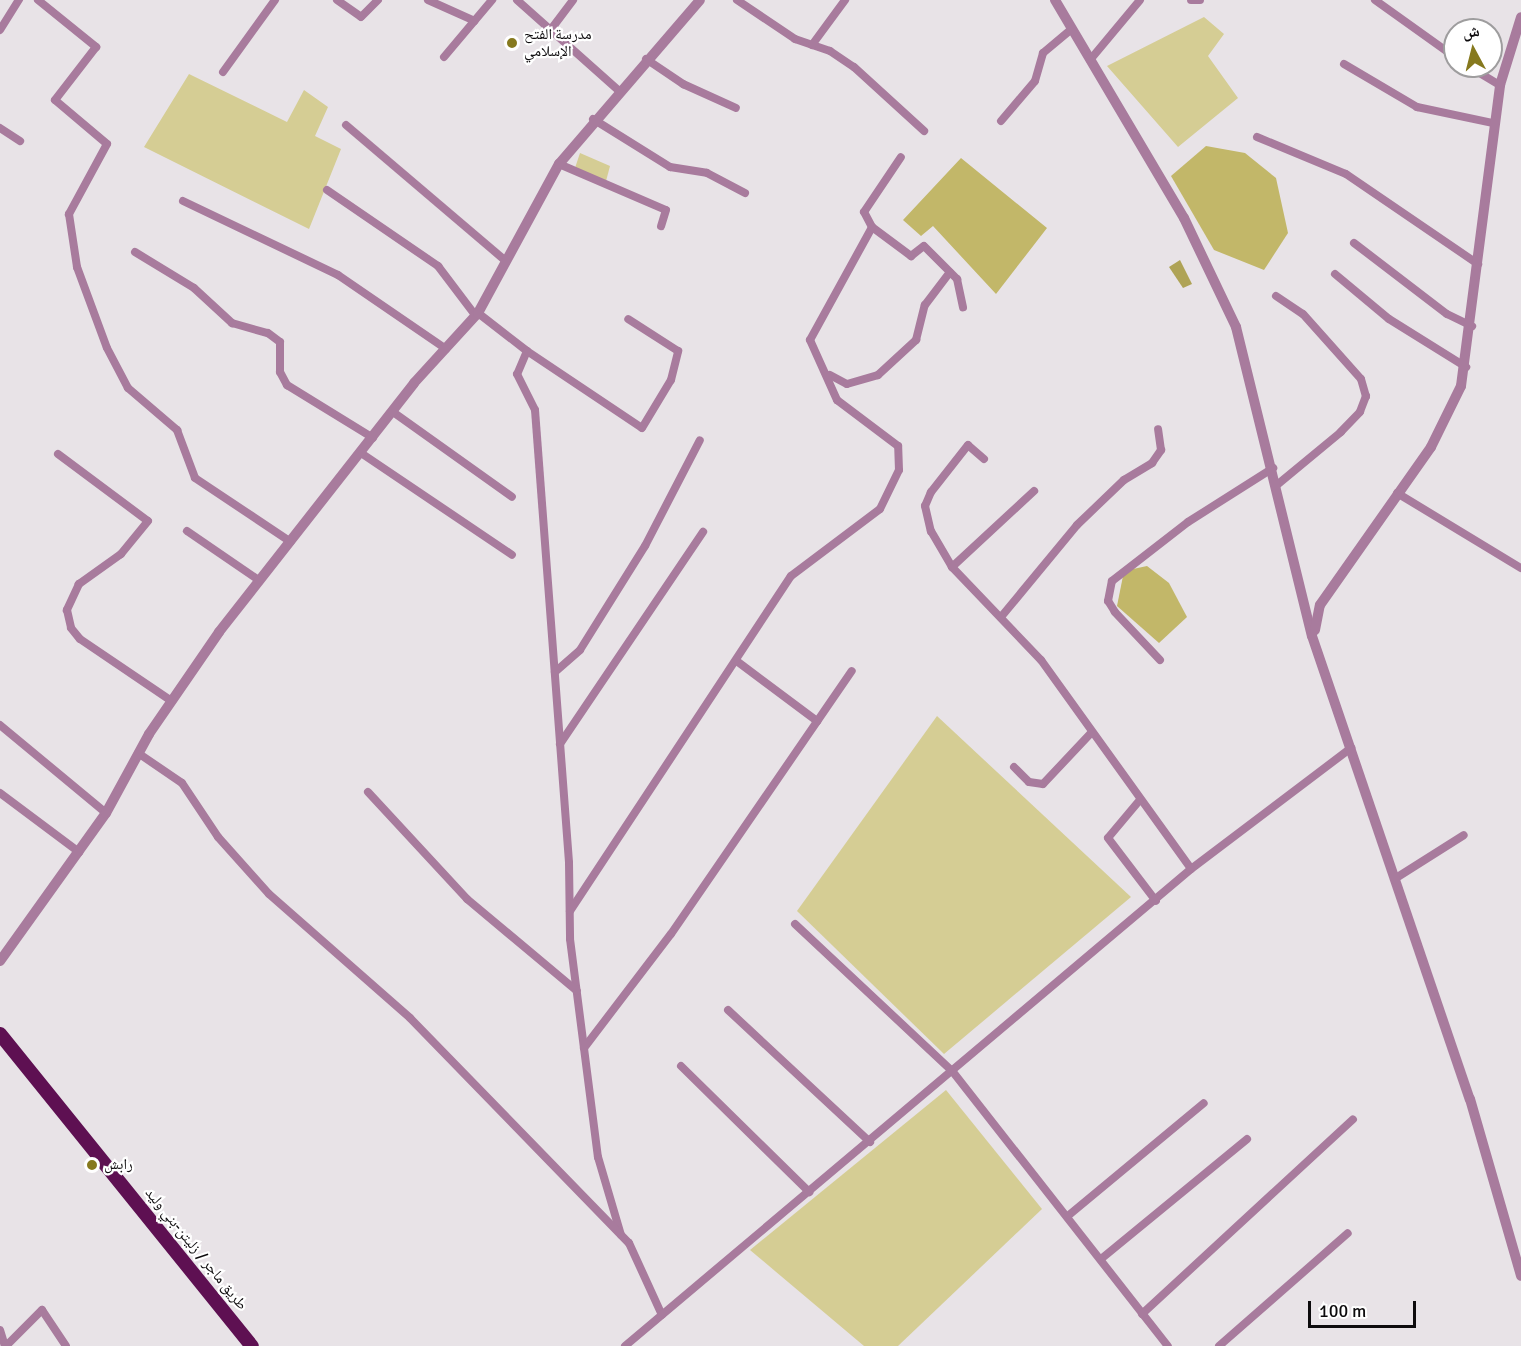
<!DOCTYPE html>
<html>
<head>
<meta charset="utf-8">
<style>
	body { margin:0 }
	#map { position:relative; width:1521px; height:1346px; overflow:hidden; background:#e8e3e7; font-family:Signika,"Noto Naskh Arabic",sans-serif }
	div>[style] { position:absolute }
	[style*='--x'] { left:calc(var(--x)*1px); top:calc(var(--y)*1px); width:calc(var(--w)*1px); rotate:calc(var(--a)*1deg) }
	.green>* { inset:0; background:#d5cd94 }
	.forest>* { inset:0; background:#c2b769 }
	.water>* { inset:0; background:#afa356 }
	.minor>* { height:8px; margin:-4px; padding:0 4px; transform-origin:4px; border-radius:4px; background:#a87b9d }
	.tertiary>* { height:10px; margin:-5px; padding:0 5px; transform-origin:5px; border-radius:5px; background:#a87b9d }
	.trunk>* { height:14px; margin:-7px; padding:0 7px; transform-origin:7px; border-radius:7px; background:#5e1052 }
	.dots>* { width:16px; height:16px; translate:-50% -50%; box-sizing:border-box; border:3px solid #fff; border-radius:50% }
	span { translate:-50% -50%; white-space:nowrap; text-align:center; line-height:1.15; -webkit-text-stroke:4.5px #fff; paint-order:stroke }
	.poi-label { font-size:15px; color:#0d0b0d }
	.left { translate:0 -50%; text-align:left }
	.street-label { font-size:15px; color:#0d0b0d }
	.north { position:absolute; left:1443px; top:18px; width:60px; height:60px; box-sizing:border-box; background:#fff; border:2px solid #9e9d9e; border-radius:50%; rotate:353deg; font-size:16px; font-weight:700; line-height:24px; text-align:center; color:#0d0b0d }
	.north::after { content:''; display:block; margin:auto; width:21px; height:27px; background:#86791e; clip-path:polygon(50% 0,100% 100%,50% 72%,0 100%) }
	.scale { position:absolute; left:1308px; top:1301px; width:108px; height:27px; box-sizing:border-box; border:3px solid #0d0b0d; border-top:0; padding-left:8px; font-size:18px; line-height:21px; white-space:nowrap; color:#0d0b0d; -webkit-text-stroke:4px #fff; paint-order:stroke }
</style>
</head>
<body>
<div id="map">
	<div class="green">
		<i style="clip-path:polygon(1204px 17px,1224px 34px,1208px 56px,1238px 98px,1178px 147px,1107px 66px)"></i>
		<i style="clip-path:polygon(189px 74px,287px 122px,304px 90px,328px 107px,315px 136px,341px 149px,309px 229px,144px 147px)"></i>
		<i style="clip-path:polygon(580px 153px,610px 166px,605px 185px,574px 171px)"></i>
		<i style="clip-path:polygon(937px 716px,1131px 897px,944px 1054px,797px 911px)"></i>
		<i style="clip-path:polygon(946px 1090px,1042px 1209px,898px 1346px,864px 1346px,750px 1250px)"></i>
	</div>
	<div class="forest">
		<i style="clip-path:polygon(1206px 146px,1245px 153px,1276px 178px,1288px 233px,1264px 270px,1214px 250px,1171px 176px)"></i>
		<i style="clip-path:polygon(961px 158px,1047px 228px,996px 294px,933px 226px,921px 236px,903px 220px)"></i>
		<i style="clip-path:polygon(1147px 566px,1169px 583px,1187px 617px,1159px 643px,1117px 606px,1124px 571px)"></i>
	</div>
	<div class="water">
		<i style="clip-path:polygon(1180px 260px,1192px 284px,1183px 288px,1169px 267px)"></i>
	</div>
	<div class="minor">
		<i style="--x:38;--y:0;--w:75;--a:39"></i>
		<i style="--x:96;--y:47;--w:67;--a:127.7"></i>
		<i style="--x:55;--y:100;--w:68;--a:40.2"></i>
		<i style="--x:107;--y:144;--w:80;--a:118.5"></i>
		<i style="--x:69;--y:214;--w:54;--a:81.4"></i>
		<i style="--x:77;--y:267;--w:86;--a:69.7"></i>
		<i style="--x:107;--y:348;--w:45;--a:62.3"></i>
		<i style="--x:128;--y:388;--w:65;--a:40.6"></i>
		<i style="--x:177;--y:430;--w:51;--a:69.4"></i>
		<i style="--x:195;--y:478;--w:115;--a:33.7"></i>
		<i style="--x:337;--y:0;--w:29;--a:35"></i>
		<i style="--x:361;--y:17;--w:24;--a:-45"></i>
		<i style="--x:428;--y:0;--w:51;--a:24.1"></i>
		<i style="--x:517;--y:0;--w:135;--a:41.7"></i>
		<i style="--x:737;--y:0;--w:70;--a:33.9"></i>
		<i style="--x:795;--y:39;--w:37;--a:19"></i>
		<i style="--x:830;--y:51;--w:29;--a:34"></i>
		<i style="--x:854;--y:67;--w:95;--a:42.4"></i>
		<i style="--x:1191;--y:0;--w:9;--a:0"></i>
		<i style="--x:1375;--y:0;--w:98;--a:35.5"></i>
		<i style="--x:0;--y:30;--w:36;--a:-58"></i>
		<i style="--x:549;--y:32;--w:40;--a:-53"></i>
		<i style="--x:812;--y:45;--w:56;--a:-53.7"></i>
		<i style="--x:444;--y:57;--w:75;--a:-49.9"></i>
		<i style="--x:646;--y:59;--w:45;--a:34"></i>
		<i style="--x:683;--y:84;--w:58;--a:24.4"></i>
		<i style="--x:1090;--y:60;--w:78;--a:-50.2"></i>
		<i style="--x:1344;--y:64;--w:85;--a:30.5"></i>
		<i style="--x:1417;--y:107;--w:78;--a:11.9"></i>
		<i style="--x:1468;--y:66;--w:37;--a:31"></i>
		<i style="--x:223;--y:72;--w:89;--a:-54.2"></i>
		<i style="--x:593;--y:119;--w:91;--a:31.9"></i>
		<i style="--x:670;--y:167;--w:37;--a:9"></i>
		<i style="--x:707;--y:173;--w:43;--a:27.8"></i>
		<i style="--x:1001;--y:121;--w:52;--a:-49.6"></i>
		<i style="--x:1035;--y:81;--w:29;--a:-74"></i>
		<i style="--x:1043;--y:53;--w:38;--a:-40"></i>
		<i style="--x:346;--y:125;--w:210;--a:40.4"></i>
		<i style="--x:0;--y:128;--w:24;--a:33"></i>
		<i style="--x:1257;--y:137;--w:96;--a:22.6"></i>
		<i style="--x:1346;--y:174;--w:160;--a:34.3"></i>
		<i style="--x:559;--y:164;--w:116;--a:23.3"></i>
		<i style="--x:666;--y:210;--w:17;--a:107"></i>
		<i style="--x:327;--y:190;--w:135;--a:34.4"></i>
		<i style="--x:438;--y:266;--w:61;--a:52.9"></i>
		<i style="--x:183;--y:201;--w:172;--a:25.5"></i>
		<i style="--x:338;--y:275;--w:131;--a:34.4"></i>
		<i style="--x:872;--y:227;--w:49;--a:36.6"></i>
		<i style="--x:911;--y:256;--w:16;--a:-38"></i>
		<i style="--x:924;--y:246;--w:47;--a:45"></i>
		<i style="--x:957;--y:279;--w:29;--a:78"></i>
		<i style="--x:1354;--y:243;--w:117;--a:37.4"></i>
		<i style="--x:1447;--y:314;--w:28;--a:26"></i>
		<i style="--x:135;--y:252;--w:69;--a:31.4"></i>
		<i style="--x:194;--y:288;--w:52;--a:42.6"></i>
		<i style="--x:232;--y:323;--w:37;--a:16"></i>
		<i style="--x:268;--y:333;--w:15;--a:37"></i>
		<i style="--x:280;--y:342;--w:30;--a:90"></i>
		<i style="--x:280;--y:372;--w:15;--a:62"></i>
		<i style="--x:287;--y:385;--w:101;--a:31.6"></i>
		<i style="--x:1335;--y:274;--w:70;--a:39.8"></i>
		<i style="--x:1389;--y:319;--w:91;--a:31.9"></i>
		<i style="--x:1276;--y:296;--w:32;--a:34"></i>
		<i style="--x:1303;--y:314;--w:87;--a:48.3"></i>
		<i style="--x:1361;--y:379;--w:18;--a:74"></i>
		<i style="--x:1366;--y:396;--w:17;--a:111"></i>
		<i style="--x:1360;--y:412;--w:28;--a:134"></i>
		<i style="--x:1341;--y:432;--w:83;--a:140.4"></i>
		<i style="--x:478;--y:313;--w:62;--a:37.8"></i>
		<i style="--x:527;--y:351;--w:25;--a:113"></i>
		<i style="--x:517;--y:374;--w:40;--a:63.4"></i>
		<i style="--x:535;--y:410;--w:454;--a:85.7"></i>
		<i style="--x:569;--y:863;--w:76;--a:89.2"></i>
		<i style="--x:570;--y:939;--w:220;--a:82.7"></i>
		<i style="--x:598;--y:1157;--w:81;--a:73.6"></i>
		<i style="--x:527;--y:351;--w:138;--a:33.8"></i>
		<i style="--x:642;--y:428;--w:56;--a:-58.9"></i>
		<i style="--x:671;--y:380;--w:30;--a:-76"></i>
		<i style="--x:678;--y:351;--w:59;--a:-147.4"></i>
		<i style="--x:830;--y:375;--w:19;--a:28"></i>
		<i style="--x:847;--y:384;--w:32;--a:-16"></i>
		<i style="--x:878;--y:375;--w:52;--a:-42.6"></i>
		<i style="--x:916;--y:340;--w:36;--a:-76"></i>
		<i style="--x:925;--y:305;--w:41;--a:-52.9"></i>
		<i style="--x:393;--y:412;--w:146;--a:35.5"></i>
		<i style="--x:361;--y:453;--w:182;--a:34"></i>
		<i style="--x:58;--y:454;--w:112;--a:36.7"></i>
		<i style="--x:148;--y:521;--w:43;--a:129.3"></i>
		<i style="--x:121;--y:554;--w:52;--a:144.5"></i>
		<i style="--x:79;--y:584;--w:29;--a:115"></i>
		<i style="--x:67;--y:610;--w:18;--a:77"></i>
		<i style="--x:71;--y:628;--w:14;--a:51"></i>
		<i style="--x:80;--y:639;--w:109;--a:34.1"></i>
		<i style="--x:984;--y:459;--w:21;--a:-139"></i>
		<i style="--x:968;--y:445;--w:60;--a:128.2"></i>
		<i style="--x:931;--y:492;--w:15;--a:113"></i>
		<i style="--x:925;--y:506;--w:26;--a:77"></i>
		<i style="--x:931;--y:531;--w:42;--a:59.7"></i>
		<i style="--x:952;--y:567;--w:129;--a:46.3"></i>
		<i style="--x:1041;--y:660;--w:257;--a:54.3"></i>
		<i style="--x:1397;--y:493;--w:145;--a:31.2"></i>
		<i style="--x:187;--y:531;--w:88;--a:34.4"></i>
		<i style="--x:952;--y:567;--w:112;--a:-42.8"></i>
		<i style="--x:1001;--y:617;--w:119;--a:-50.4"></i>
		<i style="--x:1077;--y:525;--w:65;--a:-43.8"></i>
		<i style="--x:1124;--y:480;--w:33;--a:-31"></i>
		<i style="--x:1152;--y:463;--w:16;--a:-55"></i>
		<i style="--x:1161;--y:450;--w:21;--a:-98"></i>
		<i style="--x:1160;--y:660;--w:66;--a:-133.2"></i>
		<i style="--x:1115;--y:612;--w:13;--a:-122"></i>
		<i style="--x:1108;--y:601;--w:20;--a:-79"></i>
		<i style="--x:1112;--y:581;--w:96;--a:-37.8"></i>
		<i style="--x:1188;--y:522;--w:101;--a:-32.4"></i>
		<i style="--x:738;--y:662;--w:99;--a:36.8"></i>
		<i style="--x:555;--y:672;--w:33;--a:-41"></i>
		<i style="--x:580;--y:650;--w:123;--a:-58"></i>
		<i style="--x:645;--y:546;--w:119;--a:-62.6"></i>
		<i style="--x:0;--y:725;--w:138;--a:39.7"></i>
		<i style="--x:560;--y:744;--w:256;--a:-56"></i>
		<i style="--x:138;--y:753;--w:53;--a:34.3"></i>
		<i style="--x:182;--y:783;--w:65;--a:56.3"></i>
		<i style="--x:218;--y:837;--w:76;--a:48.2"></i>
		<i style="--x:269;--y:894;--w:188;--a:41.3"></i>
		<i style="--x:410;--y:1018;--w:314;--a:45.8"></i>
		<i style="--x:629;--y:1243;--w:79;--a:65.4"></i>
		<i style="--x:1014;--y:767;--w:21;--a:45"></i>
		<i style="--x:1029;--y:782;--w:14;--a:8"></i>
		<i style="--x:1043;--y:784;--w:70;--a:-46.7"></i>
		<i style="--x:368;--y:792;--w:146;--a:47.2"></i>
		<i style="--x:467;--y:899;--w:143;--a:39.9"></i>
		<i style="--x:0;--y:793;--w:99;--a:36.8"></i>
		<i style="--x:1139;--y:801;--w:48;--a:130"></i>
		<i style="--x:1108;--y:838;--w:79;--a:52.7"></i>
		<i style="--x:1396;--y:878;--w:80;--a:-32.3"></i>
		<i style="--x:570;--y:911;--w:401;--a:-56.6"></i>
		<i style="--x:791;--y:576;--w:111;--a:-37"></i>
		<i style="--x:880;--y:509;--w:43;--a:-64"></i>
		<i style="--x:899;--y:470;--w:24;--a:-92"></i>
		<i style="--x:898;--y:446;--w:76;--a:-143"></i>
		<i style="--x:837;--y:400;--w:66;--a:-114.2"></i>
		<i style="--x:810;--y:340;--w:129;--a:-61.2"></i>
		<i style="--x:872;--y:227;--w:17;--a:-118"></i>
		<i style="--x:864;--y:212;--w:66;--a:-56.1"></i>
		<i style="--x:795;--y:924;--w:216;--a:43.1"></i>
		<i style="--x:953;--y:1072;--w:348;--a:51.9"></i>
		<i style="--x:728;--y:1010;--w:194;--a:42.9"></i>
		<i style="--x:584;--y:1048;--w:143;--a:-52.7"></i>
		<i style="--x:671;--y:934;--w:319;--a:-55.5"></i>
		<i style="--x:681;--y:1066;--w:180;--a:44.5"></i>
		<i style="--x:1069;--y:1215;--w:175;--a:-39.7"></i>
		<i style="--x:1101;--y:1259;--w:189;--a:-39.4"></i>
		<i style="--x:1142;--y:1314;--w:287;--a:-42.7"></i>
		<i style="--x:0;--y:1330;--w:17;--a:73"></i>
		<i style="--x:6;--y:1346;--w:51;--a:-45"></i>
		<i style="--x:42;--y:1310;--w:43;--a:56.3"></i>
		<i style="--x:625;--y:1346;--w:740;--a:-40.12"></i>
		<i style="--x:1191;--y:869;--w:201;--a:-37.1"></i>
		<i style="--x:1219;--y:1346;--w:171;--a:-41.2"></i>
	</div>
	<div class="tertiary">
		<i style="--x:1055;--y:0;--w:253;--a:59.4"></i>
		<i style="--x:1184;--y:218;--w:121;--a:64.5"></i>
		<i style="--x:1236;--y:327;--w:318;--a:76.2"></i>
		<i style="--x:1312;--y:636;--w:489;--a:71.2"></i>
		<i style="--x:1470;--y:1099;--w:184;--a:73.9"></i>
		<i style="--x:1315;--y:630;--w:25;--a:-79"></i>
		<i style="--x:1320;--y:605;--w:193;--a:-54.9"></i>
		<i style="--x:1431;--y:447;--w:68;--a:-63.8"></i>
		<i style="--x:1461;--y:386;--w:304;--a:-82.6"></i>
		<i style="--x:1500;--y:85;--w:71;--a:-72.8"></i>
		<i style="--x:0;--y:961;--w:182;--a:-54.4"></i>
		<i style="--x:106;--y:813;--w:90;--a:-61.4"></i>
		<i style="--x:149;--y:734;--w:124;--a:-55.5"></i>
		<i style="--x:219;--y:632;--w:316;--a:-51.9"></i>
		<i style="--x:414;--y:383;--w:95;--a:-47.6"></i>
		<i style="--x:478;--y:313;--w:170;--a:-61.5"></i>
		<i style="--x:559;--y:164;--w:216;--a:-49.3"></i>
	</div>
	<div class="trunk">
		<i style="--x:0;--y:1034;--w:401;--a:51.1"></i>
	</div>
	<div class="dots">
		<i style="left:512px;top:43px;background:#86791e"></i>
		<i style="left:92px;top:1165px;background:#86791e"></i>
	</div>
	<div class="poi-label">
		<span class="left" style="left:524px;top:43px">مدرسة الفتح<br>الإسلامي</span>
		<span class="left" style="left:104px;top:1165px">رابش</span>
	</div>
	<div class="street-label">
		<span style="left:196px;top:1249px;rotate:51deg">طريق ماجر / زليتن-بني وليد</span>
	</div>
	<div class="north">ش</div>
	<div class="scale">100 m</div>
</div>
</body>
</html>
